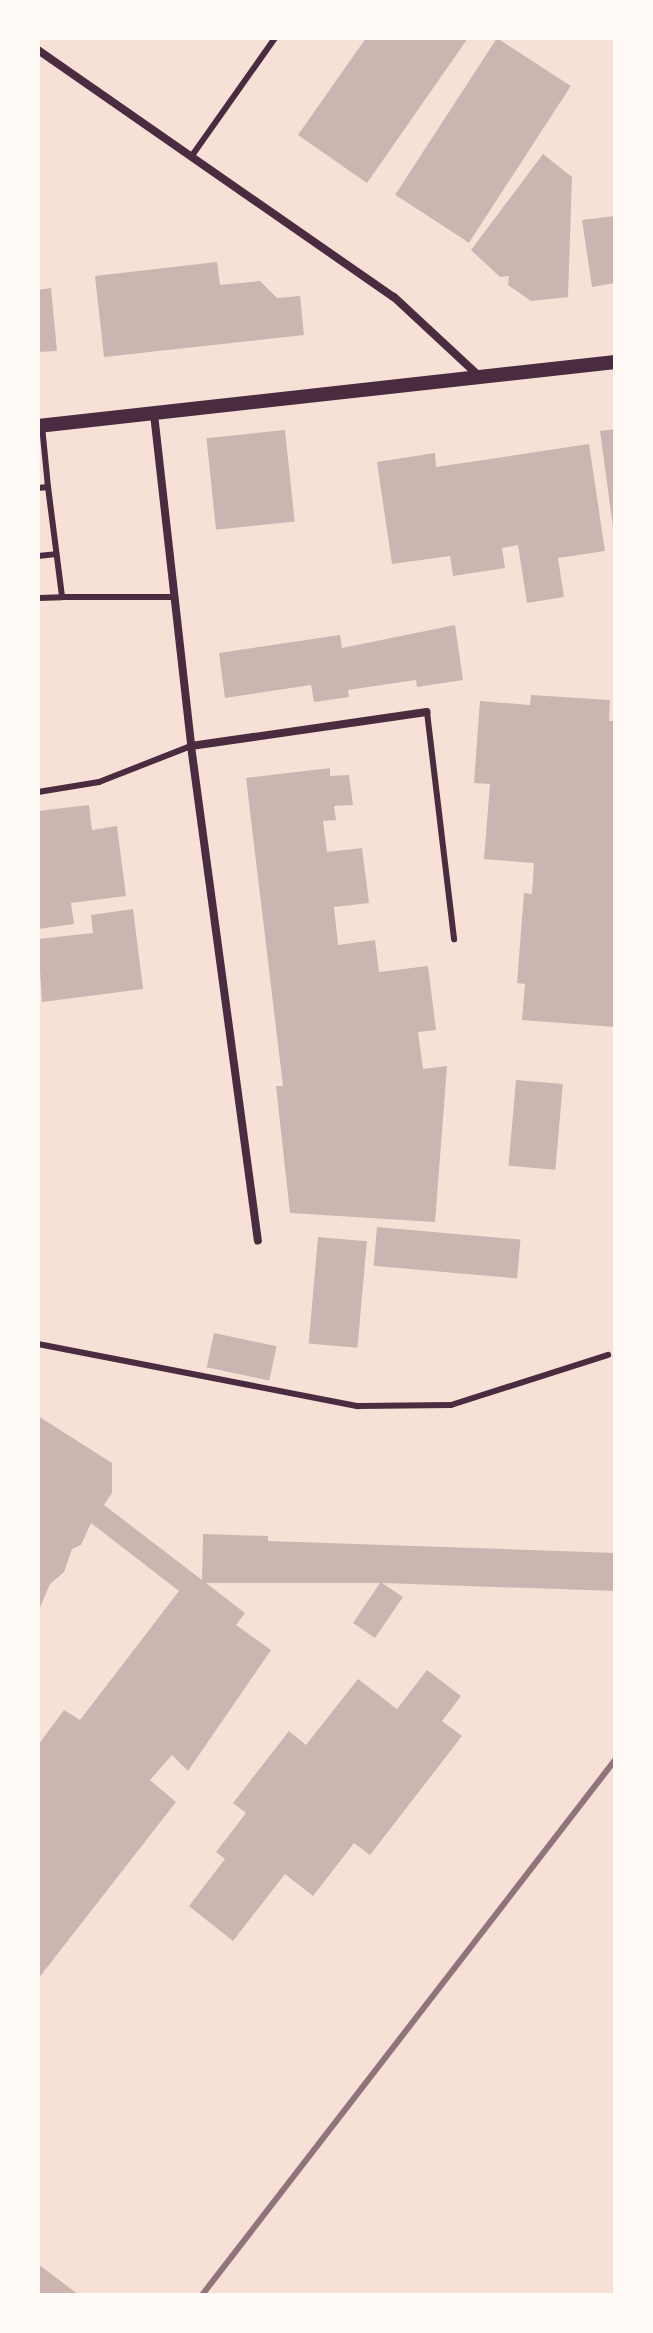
<!DOCTYPE html>
<html>
<head>
<meta charset="utf-8">
<style>
	body { margin:0 }
	#map { position:relative; width:653px; height:2333px; overflow:hidden; background:#f7e1d7; font-family:Barlow,sans-serif }
	div>[style] { position:absolute }
	[style*='--x'] { left:calc(var(--x)*1px); top:calc(var(--y)*1px); width:calc(var(--w)*1px); rotate:calc(var(--a)*1deg) }
	.building>* { inset:0; background:#ccb4b1; transform-origin:0 0 }
	.service>* { height:6px; margin:-3px; padding:0 3px; transform-origin:3px; border-radius:3px; background:#4a2c40 }
	.minor>* { height:8px; margin:-4px; padding:0 4px; transform-origin:4px; border-radius:4px; background:#4a2c40 }
	.tertiary>* { height:14px; margin:-7px; padding:0 7px; transform-origin:7px; border-radius:7px; background:#4a2c40 }
	.rail>* { height:6px; margin:-3px; padding:0 3px; transform-origin:3px; border-radius:3px; background:#8f747c }
	span { translate:-50% -50%; white-space:nowrap; text-align:center; line-height:1.15; -webkit-text-stroke:8px #fffaf5; paint-order:stroke }
	.frame { position:absolute; inset:0; border:40px solid #fffaf5; pointer-events:none }
</style>
</head>
<body>
<div id="map">
	<div class="building">
		<i style="clip-path:polygon(366px 38px,468px 38px,367px 183px,298px 135px)"></i>
		<i style="left:497px;top:38px;width:88px;height:187px;rotate:33deg"></i>
		<i style="clip-path:polygon(543px 154px,572px 177px,568px 297px,531px 301px,508px 285px,509px 276px,500px 277px,471px 250px)"></i>
		<i style="clip-path:polygon(615px 216px,615px 283px,592px 287px,582px 220px)"></i>
		<i style="clip-path:polygon(217px 262px,220px 285px,260px 281px,277px 298px,300px 296px,304px 335px,104px 357px,95px 276px)"></i>
		<i style="clip-path:polygon(51px 288px,57px 351px,38px 352px,38px 290px)"></i>
		<i style="clip-path:polygon(615px 429px,615px 527px,613px 527px,600px 431px)"></i>
		<i style="left:285px;top:430px;width:92px;height:79px;rotate:84deg"></i>
		<i style="clip-path:polygon(589px 444px,605px 551px,558px 558px,564px 597px,527px 603px,518px 545px,502px 548px,505px 568px,453px 576px,450px 556px,392px 564px,377px 462px,435px 453px,436px 467px)"></i>
		<i style="clip-path:polygon(455px 625px,463px 680px,417px 687px,416px 680px,348px 690px,349px 697px,314px 702px,311px 685px,225px 698px,219px 653px,340px 635px,342px 648px)"></i>
		<i style="clip-path:polygon(531px 695px,610px 700px,609px 721px,615px 721px,615px 1027px,522px 1020px,525px 984px,517px 983px,524px 893px,532px 894px,534px 863px,484px 859px,490px 784px,474px 783px,480px 701px,530px 705px)"></i>
		<i style="clip-path:polygon(330px 768px,330px 776px,349px 775px,353px 805px,334px 806px,336px 820px,323px 821px,327px 852px,362px 848px,369px 903px,334px 907px,338px 945px,375px 940px,379px 972px,428px 966px,436px 1030px,418px 1032px,423px 1069px,447px 1066px,435px 1222px,290px 1213px,276px 1086px,283px 1086px,246px 778px)"></i>
		<i style="clip-path:polygon(89px 805px,92px 830px,117px 826px,126px 896px,71px 903px,74px 924px,38px 929px,38px 811px)"></i>
		<i style="clip-path:polygon(133px 909px,143px 989px,42px 1002px,38px 939px,93px 933px,91px 915px)"></i>
		<i style="left:516px;top:1080px;width:47px;height:86px;rotate:5deg"></i>
		<i style="left:377px;top:1227px;width:144px;height:39px;rotate:5deg"></i>
		<i style="left:318px;top:1237px;width:49px;height:107px;rotate:5deg"></i>
		<i style="left:214px;top:1333px;width:64px;height:35px;rotate:12deg"></i>
		<i style="clip-path:polygon(38px 1416px,112px 1463px,112px 1493px,104px 1505px,202px 1580px,203px 1534px,268px 1536px,268px 1541px,615px 1553px,615px 1591px,382px 1583px,403px 1597px,375px 1638px,353px 1623px,380px 1583px,206px 1583px,245px 1613px,236px 1625px,271px 1650px,188px 1771px,172px 1755px,150px 1780px,176px 1802px,38px 1979px,38px 1745px,64px 1710px,80px 1720px,179px 1591px,91px 1523px,81px 1545px,72px 1549px,64px 1572px,50px 1584px,38px 1612px)"></i>
		<i style="clip-path:polygon(427px 1670px,461px 1696px,442px 1721px,462px 1736px,370px 1855px,354px 1843px,313px 1896px,285px 1874px,233px 1941px,189px 1906px,225px 1859px,216px 1852px,246px 1813px,233px 1803px,289px 1731px,306px 1745px,358px 1679px,397px 1709px)"></i>
		<i style="clip-path:polygon(38px 2264px,79px 2295px,38px 2295px)"></i>
	</div>
	<div class="service">
		<i style="--x:191;--y:157;--w:146;--a:-54.8"></i>
		<i style="--x:48;--y:487;--w:111;--a:82.7"></i>
		<i style="--x:62;--y:597;--w:111;--a:0"></i>
		<i style="--x:38;--y:488;--w:10;--a:-6"></i>
		<i style="--x:48;--y:487;--w:61;--a:-95.6"></i>
		<i style="--x:38;--y:556;--w:18;--a:-6"></i>
		<i style="--x:38;--y:598;--w:24;--a:-2"></i>
		<i style="--x:427;--y:712;--w:229;--a:83.2"></i>
		<i style="--x:38;--y:792;--w:62;--a:-9.3"></i>
		<i style="--x:99;--y:782;--w:99;--a:-21.4"></i>
		<i style="--x:38;--y:1344;--w:326;--a:11"></i>
		<i style="--x:358;--y:1406;--w:93;--a:-0.6"></i>
		<i style="--x:451;--y:1405;--w:165;--a:-17.7"></i>
	</div>
	<div class="minor">
		<i style="--x:38;--y:50;--w:433;--a:34.8"></i>
		<i style="--x:394;--y:297;--w:116;--a:42.9"></i>
		<i style="--x:154;--y:414;--w:334;--a:83.6"></i>
		<i style="--x:191;--y:746;--w:499;--a:82.3"></i>
		<i style="--x:191;--y:746;--w:238;--a:-8.2"></i>
	</div>
	<div class="tertiary">
		<i style="--x:38;--y:426;--w:581;--a:-6.33"></i>
	</div>
	<div class="rail">
		<i style="--x:202;--y:2295;--w:676;--a:-52.33"></i>
	</div>
	<div class="frame"></div>
</div>
</body>
</html>
